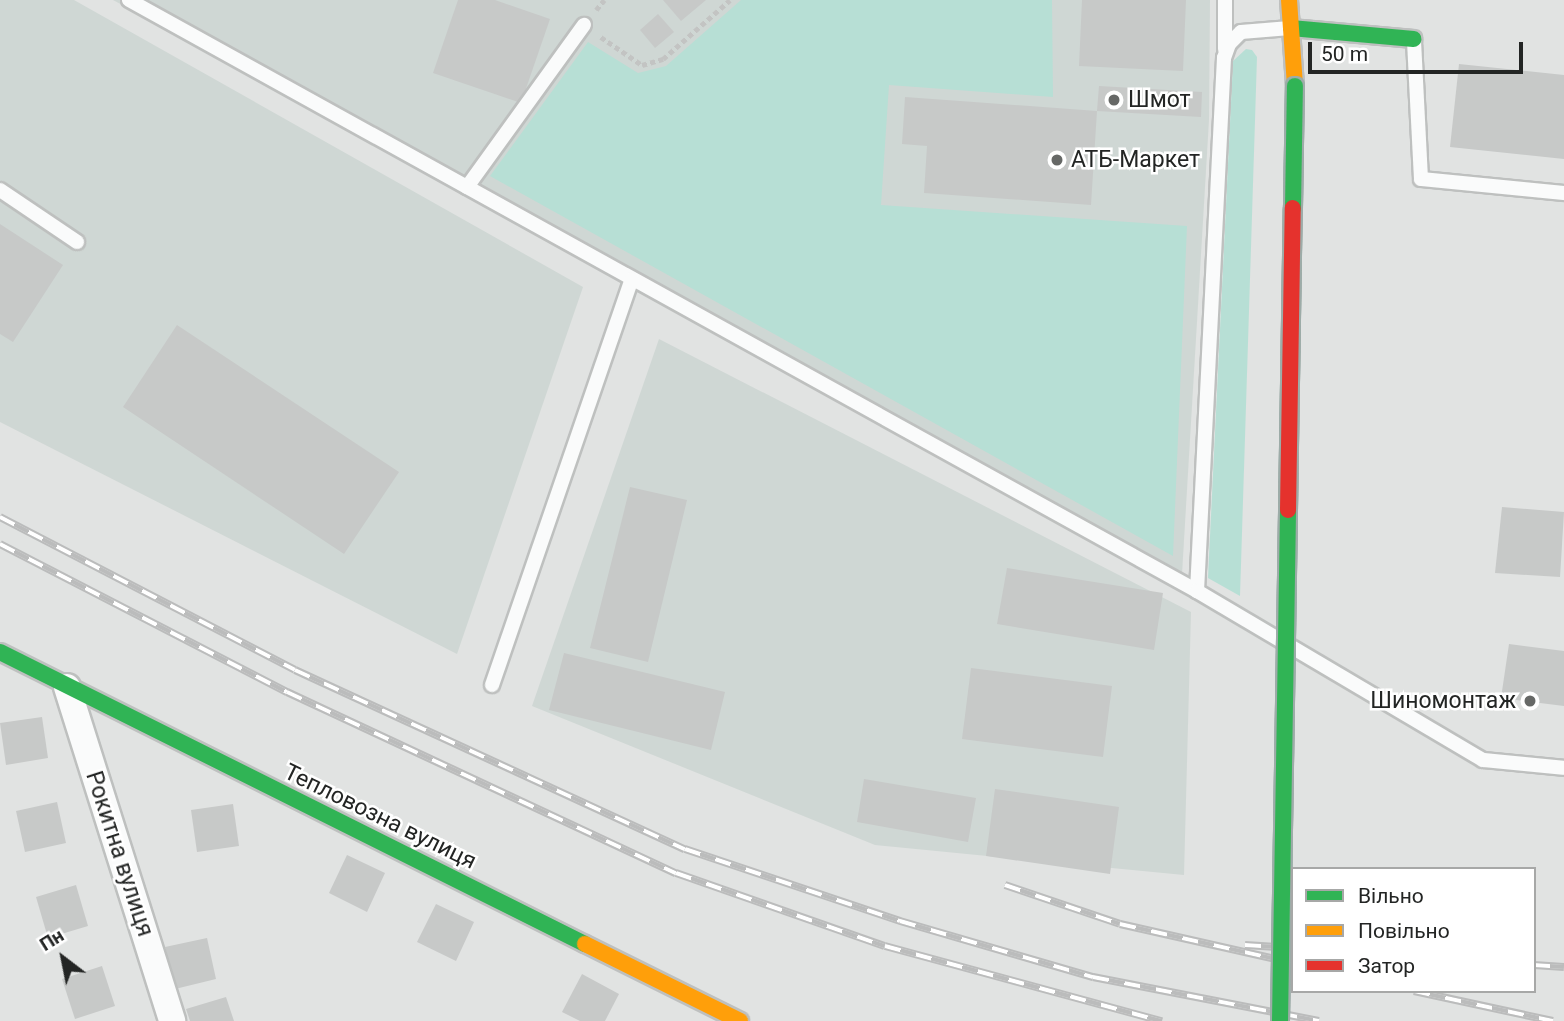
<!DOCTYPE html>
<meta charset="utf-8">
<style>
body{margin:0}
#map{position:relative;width:1564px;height:1021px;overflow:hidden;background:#e1e3e2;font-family:Roboto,sans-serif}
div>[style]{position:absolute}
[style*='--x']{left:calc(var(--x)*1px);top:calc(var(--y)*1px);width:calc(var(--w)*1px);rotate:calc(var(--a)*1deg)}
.built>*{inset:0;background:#cfd7d4}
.green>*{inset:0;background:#b7dfd5}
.building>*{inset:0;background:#c7c9c8}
.path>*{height:4.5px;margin-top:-2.25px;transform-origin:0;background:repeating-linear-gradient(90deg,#c3c4c3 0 5px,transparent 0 8.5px)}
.roads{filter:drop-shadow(2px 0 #bec0bf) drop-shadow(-2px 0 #bec0bf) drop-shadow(0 2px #bec0bf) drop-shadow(0 -2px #bec0bf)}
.lane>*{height:14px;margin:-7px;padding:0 7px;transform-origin:7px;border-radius:7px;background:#fafbfb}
.street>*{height:26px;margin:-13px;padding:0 13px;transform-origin:13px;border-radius:13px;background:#fafbfb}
.fast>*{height:16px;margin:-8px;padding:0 8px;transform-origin:8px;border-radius:8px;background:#30b455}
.slow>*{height:16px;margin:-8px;padding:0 8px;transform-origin:8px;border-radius:8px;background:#ff9f0a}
.rail>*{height:8px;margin-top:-4px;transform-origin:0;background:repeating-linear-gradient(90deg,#fff 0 16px,#bbbcbc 0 32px);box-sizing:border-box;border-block:2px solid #bbbcbc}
.bridges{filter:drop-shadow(2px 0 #9daca8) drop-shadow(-2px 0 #9daca8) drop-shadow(0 2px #9daca8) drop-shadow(0 -2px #9daca8)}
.fast-bridge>*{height:16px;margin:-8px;padding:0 8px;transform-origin:8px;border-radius:8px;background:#30b455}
.jam-bridge>*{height:16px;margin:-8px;padding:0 8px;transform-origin:8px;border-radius:8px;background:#e5322d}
.dots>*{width:19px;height:19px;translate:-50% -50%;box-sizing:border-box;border:4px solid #fff;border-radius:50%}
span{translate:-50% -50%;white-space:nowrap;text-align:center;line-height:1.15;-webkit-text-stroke:5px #fff;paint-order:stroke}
.poi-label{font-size:23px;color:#232524}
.left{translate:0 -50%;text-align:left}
.right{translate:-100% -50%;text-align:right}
.street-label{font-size:23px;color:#232524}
.legend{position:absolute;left:1291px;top:867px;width:245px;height:126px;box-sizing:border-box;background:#fff;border:2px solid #a7a8a7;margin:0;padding:9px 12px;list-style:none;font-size:21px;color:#232524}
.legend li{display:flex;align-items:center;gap:14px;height:35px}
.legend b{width:35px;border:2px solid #a7a8a7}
.north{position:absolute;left:28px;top:923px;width:70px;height:70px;-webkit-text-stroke:5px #fff;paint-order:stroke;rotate:328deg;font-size:19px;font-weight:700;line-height:28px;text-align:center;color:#232524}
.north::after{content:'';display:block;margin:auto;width:24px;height:32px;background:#232524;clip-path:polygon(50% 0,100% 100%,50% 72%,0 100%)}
.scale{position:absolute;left:1308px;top:42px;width:215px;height:32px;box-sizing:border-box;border:4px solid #232524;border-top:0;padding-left:9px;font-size:21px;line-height:24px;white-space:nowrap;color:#232524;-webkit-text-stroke:5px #fff;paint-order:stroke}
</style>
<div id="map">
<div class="built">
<div style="clip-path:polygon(0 0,74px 0,583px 287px,457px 654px,0 422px)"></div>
<div style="clip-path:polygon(113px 0,1210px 0,1209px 120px,1182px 574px)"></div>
<div style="clip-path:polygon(659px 339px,1191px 612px,1184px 875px,875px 845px,532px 706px)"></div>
</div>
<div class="green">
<div style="clip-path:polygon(741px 0,1052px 0,1053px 97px,889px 85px,881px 205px,1187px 226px,1173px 556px,490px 176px,588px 42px,638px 73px,666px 66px)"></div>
<div style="clip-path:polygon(1246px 49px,1252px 50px,1257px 57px,1240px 596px,1208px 578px,1233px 61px)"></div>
</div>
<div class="building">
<div style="clip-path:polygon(458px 0,495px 0,550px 19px,521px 103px,433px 73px)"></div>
<div style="clip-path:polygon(663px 0,706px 0,681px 21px)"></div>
<div style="clip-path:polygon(1082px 0,1186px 0,1183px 71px,1079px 66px)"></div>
<div style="clip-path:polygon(658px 14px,674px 32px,655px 48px,640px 30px)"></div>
<div style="clip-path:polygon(1459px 64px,1564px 75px,1564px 159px,1450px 147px)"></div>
<div style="clip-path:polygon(1099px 86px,1202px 92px,1201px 117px,1097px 111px)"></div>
<div style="clip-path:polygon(905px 97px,1097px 111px,1091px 205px,924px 193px,927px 146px,902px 144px)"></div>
<div style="clip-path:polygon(0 224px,63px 265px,13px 342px,0 334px)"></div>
<div style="clip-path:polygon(177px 325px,399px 472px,344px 554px,123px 407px)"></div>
<div style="clip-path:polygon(630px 487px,687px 500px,648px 662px,590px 648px)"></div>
<div style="clip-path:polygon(1502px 507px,1564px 512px,1560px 577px,1495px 573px)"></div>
<div style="clip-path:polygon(1007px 568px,1163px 593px,1154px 650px,997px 624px)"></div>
<div style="clip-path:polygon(1509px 644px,1564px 651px,1564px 706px,1501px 698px)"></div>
<div style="clip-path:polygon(564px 653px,725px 692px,711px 750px,549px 710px)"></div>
<div style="clip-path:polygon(971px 668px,1112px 686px,1103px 757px,962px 739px)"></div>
<div style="clip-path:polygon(42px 717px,48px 758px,6px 765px,0 723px)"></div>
<div style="clip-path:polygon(864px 779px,976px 798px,968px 842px,857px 822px)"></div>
<div style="clip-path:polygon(995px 789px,1119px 807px,1110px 874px,986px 856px)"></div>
<div style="clip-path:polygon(57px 802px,66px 843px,25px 852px,16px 811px)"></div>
<div style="clip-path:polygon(233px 804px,239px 846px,197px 852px,191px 810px)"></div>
<div style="clip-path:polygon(347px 855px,385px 873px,367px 912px,329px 893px)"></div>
<div style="clip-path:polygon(76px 885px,88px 926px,48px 938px,36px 897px)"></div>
<div style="clip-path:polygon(436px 904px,474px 922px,456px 961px,417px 942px)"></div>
<div style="clip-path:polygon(207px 938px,216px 979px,175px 989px,165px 947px)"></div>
<div style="clip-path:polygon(102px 966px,115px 1006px,75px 1019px,62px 979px)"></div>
<div style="clip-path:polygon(582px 974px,619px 994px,605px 1021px,580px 1021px,562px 1012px)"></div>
<div style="clip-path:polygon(226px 997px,234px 1021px,190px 1021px,186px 1009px)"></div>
</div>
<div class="path">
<div style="--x:596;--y:10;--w:13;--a:-51"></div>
<div style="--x:601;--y:37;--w:50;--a:34.3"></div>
<div style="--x:642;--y:65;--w:22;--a:-16"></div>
<div style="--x:663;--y:59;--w:89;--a:-41.4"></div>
</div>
<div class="roads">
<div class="lane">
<div style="--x:129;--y:0;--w:1221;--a:28.96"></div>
<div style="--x:1197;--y:591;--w:534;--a:-87.1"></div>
<div style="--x:1224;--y:58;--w:15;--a:-70"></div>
<div style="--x:1229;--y:44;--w:17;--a:-45"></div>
<div style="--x:1241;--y:32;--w:49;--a:-4.7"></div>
<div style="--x:1414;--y:41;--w:138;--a:87.1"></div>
<div style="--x:1421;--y:179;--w:144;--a:5.6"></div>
<div style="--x:1225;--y:49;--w:49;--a:-90"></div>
<div style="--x:467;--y:187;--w:200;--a:-54.2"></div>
<div style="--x:0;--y:190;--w:93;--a:34"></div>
<div style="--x:1197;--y:591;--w:332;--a:30.6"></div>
<div style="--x:1483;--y:760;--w:81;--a:5.6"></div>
<div style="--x:492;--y:685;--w:429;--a:-71"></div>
</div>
<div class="street">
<div style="--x:67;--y:687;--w:350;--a:72.5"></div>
</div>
<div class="fast">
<div style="--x:1291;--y:28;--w:123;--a:5.1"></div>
<div style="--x:0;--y:652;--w:654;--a:26.53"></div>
</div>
<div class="slow">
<div style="--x:1289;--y:0;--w:86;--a:86"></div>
<div style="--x:585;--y:944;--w:173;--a:26.4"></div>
</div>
</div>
<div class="rail">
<div style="--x:0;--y:517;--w:332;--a:27.4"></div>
<div style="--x:295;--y:670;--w:429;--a:24.7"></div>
<div style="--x:685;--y:849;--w:227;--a:18.5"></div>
<div style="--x:900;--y:921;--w:201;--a:16.2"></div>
<div style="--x:1093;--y:977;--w:230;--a:11"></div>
<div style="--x:0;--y:544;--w:323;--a:27.3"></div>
<div style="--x:287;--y:692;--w:429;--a:25"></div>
<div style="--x:676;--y:873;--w:221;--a:19.3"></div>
<div style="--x:885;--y:946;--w:287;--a:15.2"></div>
<div style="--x:1005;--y:885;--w:121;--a:18.7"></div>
<div style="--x:1120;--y:924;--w:177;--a:12.7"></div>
<div style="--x:1245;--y:945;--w:48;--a:3.6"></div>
<div style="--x:1534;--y:965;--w:30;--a:4"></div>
<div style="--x:1414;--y:991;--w:142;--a:12.2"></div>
</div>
<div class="bridges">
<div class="fast-bridge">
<div style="--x:1293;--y:208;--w:122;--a:-89.1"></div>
<div style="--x:1280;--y:1021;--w:511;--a:-89.1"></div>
</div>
<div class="jam-bridge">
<div style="--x:1288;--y:510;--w:302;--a:-89.1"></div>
</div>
</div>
<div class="dots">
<div style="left:1114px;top:100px;background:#666866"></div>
<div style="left:1057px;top:160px;background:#666866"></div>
<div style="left:1530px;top:701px;background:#666866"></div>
</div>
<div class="poi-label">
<span class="left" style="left:1128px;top:100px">Шмот</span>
<span class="left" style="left:1071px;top:160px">АТБ-Маркет</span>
<span class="right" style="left:1516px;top:701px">Шиномонтаж</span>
</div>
<div class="street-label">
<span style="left:380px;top:817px;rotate:26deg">Тепловозна вулиця</span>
<span style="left:119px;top:854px;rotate:72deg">Рокитна вулиця</span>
</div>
<ul class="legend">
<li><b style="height:9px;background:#30b455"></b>Вільно</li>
<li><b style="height:9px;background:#ff9f0a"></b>Повільно</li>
<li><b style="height:9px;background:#e5322d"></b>Затор</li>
</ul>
<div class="north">Пн</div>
<div class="scale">50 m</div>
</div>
